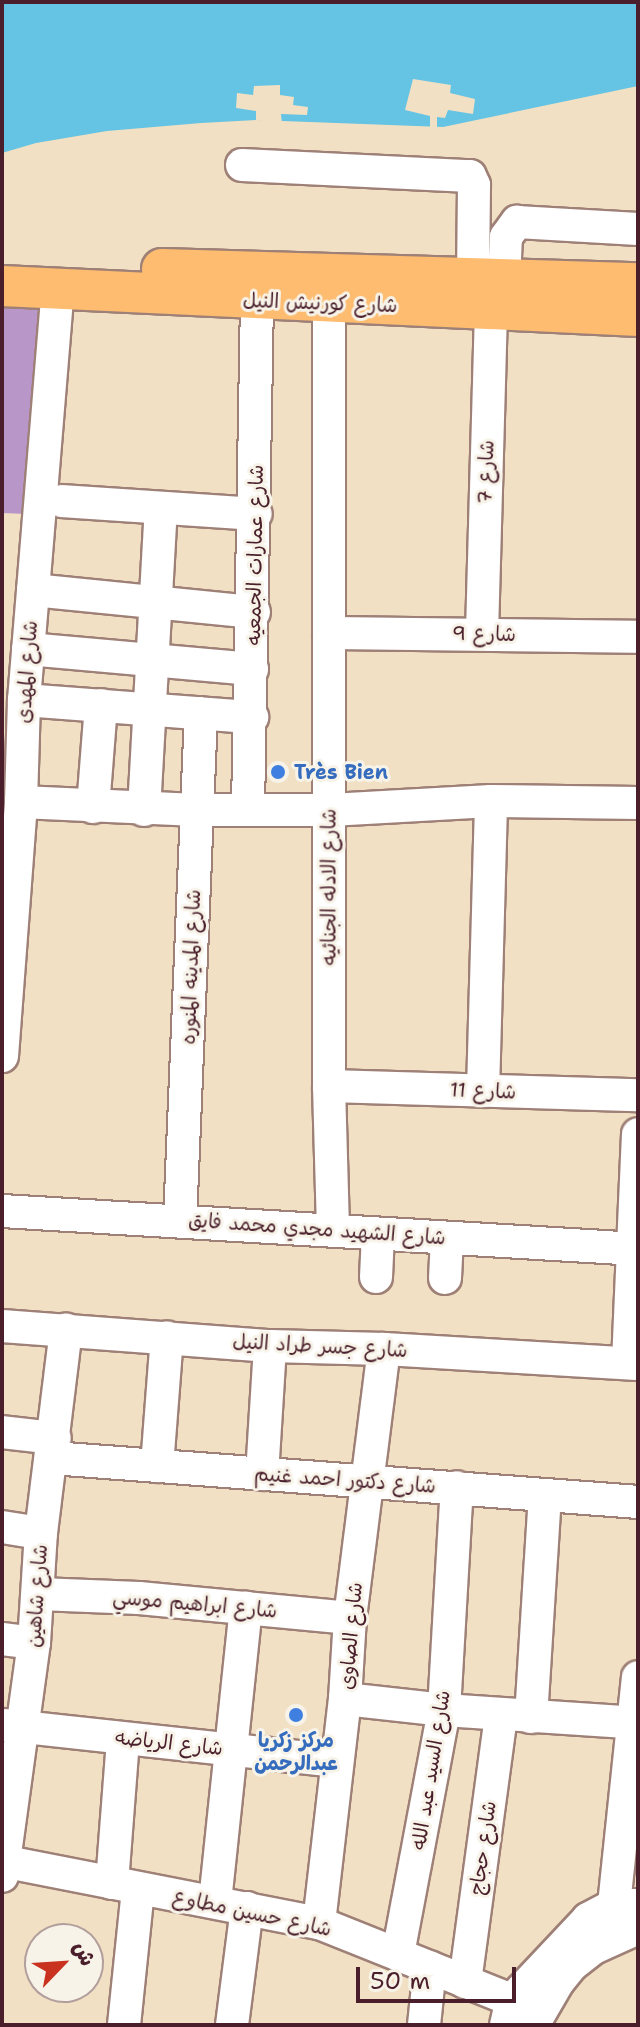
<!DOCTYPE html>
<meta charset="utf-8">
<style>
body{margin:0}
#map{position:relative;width:640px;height:2027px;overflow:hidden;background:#f1e0c3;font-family:"Shantell Sans","Playpen Sans Arabic",sans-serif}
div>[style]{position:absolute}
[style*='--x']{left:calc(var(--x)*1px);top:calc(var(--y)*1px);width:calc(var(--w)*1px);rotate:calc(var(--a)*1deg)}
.water>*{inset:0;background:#65c3e3}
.pier>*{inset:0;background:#f1e0c3}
.building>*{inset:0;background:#b996c8}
.roads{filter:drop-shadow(2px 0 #9e8077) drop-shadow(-2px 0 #9e8077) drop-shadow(0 2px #9e8077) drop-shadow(0 -2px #9e8077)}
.minor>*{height:32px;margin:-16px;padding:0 16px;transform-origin:16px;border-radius:16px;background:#fff}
.major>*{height:40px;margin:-20px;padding:0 20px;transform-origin:20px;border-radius:20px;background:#fdbc70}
.dots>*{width:22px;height:22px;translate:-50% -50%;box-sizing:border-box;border:4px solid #f7f3e8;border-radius:50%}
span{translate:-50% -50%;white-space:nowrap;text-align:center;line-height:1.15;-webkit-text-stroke:6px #f7f3e8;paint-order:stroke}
.street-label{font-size:20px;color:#4a1f2b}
.shop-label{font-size:20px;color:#366cbe;font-weight:700}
.left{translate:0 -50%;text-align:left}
.frame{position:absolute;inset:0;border:4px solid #4a1f2b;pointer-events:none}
.north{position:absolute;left:24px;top:1923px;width:80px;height:80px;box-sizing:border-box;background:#f7f3e8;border:2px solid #b29e9c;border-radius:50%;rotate:65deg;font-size:22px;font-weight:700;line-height:32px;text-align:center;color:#4a1f2b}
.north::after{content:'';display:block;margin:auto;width:28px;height:36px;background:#c8321e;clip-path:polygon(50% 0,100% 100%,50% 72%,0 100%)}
.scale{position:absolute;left:356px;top:1967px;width:160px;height:36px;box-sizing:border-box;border:4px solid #4a1f2b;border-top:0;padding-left:10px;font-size:24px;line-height:28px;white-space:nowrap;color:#4a1f2b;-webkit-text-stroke:6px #f7f3e8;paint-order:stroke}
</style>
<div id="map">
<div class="water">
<div style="clip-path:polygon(2px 2px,638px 2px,638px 86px,443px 127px,256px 120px,201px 123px,107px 131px,36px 143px,2px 153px)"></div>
</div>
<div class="pier">
<div style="clip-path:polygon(413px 79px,451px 85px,450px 93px,475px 99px,473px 114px,448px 110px,445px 118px,437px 117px,437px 127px,430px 127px,430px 116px,405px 110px)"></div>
<div style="clip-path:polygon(280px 85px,280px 95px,294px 97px,293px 105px,308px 107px,307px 115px,281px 114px,282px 124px,256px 120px,256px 111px,236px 108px,237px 93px,253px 95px,254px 86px)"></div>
</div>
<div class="building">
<div style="clip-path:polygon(2px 297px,41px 297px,26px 514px,2px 513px)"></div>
</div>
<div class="roads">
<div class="minor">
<div style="--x:242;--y:165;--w:228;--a:2.8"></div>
<div style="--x:470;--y:176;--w:10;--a:66"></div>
<div style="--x:474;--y:185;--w:93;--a:90.6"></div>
<div style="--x:504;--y:279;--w:42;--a:-87.3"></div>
<div style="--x:506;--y:237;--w:19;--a:-54"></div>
<div style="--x:517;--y:222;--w:121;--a:3.3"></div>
<div style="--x:329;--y:304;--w:782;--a:90"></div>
<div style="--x:329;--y:1086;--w:145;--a:88.4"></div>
<div style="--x:62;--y:501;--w:194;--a:3.8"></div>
<div style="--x:33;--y:590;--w:222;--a:5.7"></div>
<div style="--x:329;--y:633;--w:309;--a:0.7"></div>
<div style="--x:482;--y:633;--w:323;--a:-88.4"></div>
<div style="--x:28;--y:649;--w:225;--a:5.1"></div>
<div style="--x:24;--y:700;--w:229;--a:4.3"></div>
<div style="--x:21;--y:802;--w:176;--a:2.6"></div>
<div style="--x:197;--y:810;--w:133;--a:0"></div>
<div style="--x:330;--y:810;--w:161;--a:-3.2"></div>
<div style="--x:491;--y:801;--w:147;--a:0.8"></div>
<div style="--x:93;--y:807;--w:102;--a:-85.5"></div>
<div style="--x:144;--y:810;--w:302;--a:-86.8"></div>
<div style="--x:248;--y:810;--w:509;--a:-88.99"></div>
<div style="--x:2;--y:1056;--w:255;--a:-85.7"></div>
<div style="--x:21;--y:802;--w:102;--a:-88.3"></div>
<div style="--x:24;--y:700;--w:412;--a:-85.3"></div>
<div style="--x:329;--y:1086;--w:309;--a:1.7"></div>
<div style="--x:483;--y:1091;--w:290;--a:-88.4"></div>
<div style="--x:2;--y:1211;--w:637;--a:3.42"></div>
<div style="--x:180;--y:1221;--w:508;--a:-87.63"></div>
<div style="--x:376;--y:1277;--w:43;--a:-87.3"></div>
<div style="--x:445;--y:1278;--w:40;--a:-87.1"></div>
<div style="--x:2;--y:1326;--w:269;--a:4.3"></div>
<div style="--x:270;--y:1346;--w:114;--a:1.5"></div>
<div style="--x:384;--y:1349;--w:254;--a:3.4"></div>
<div style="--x:628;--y:1363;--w:229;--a:-87.5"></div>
<div style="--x:2;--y:1432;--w:53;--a:6.5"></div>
<div style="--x:52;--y:1458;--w:588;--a:4.29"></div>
<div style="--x:157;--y:1466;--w:129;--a:-85.6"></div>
<div style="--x:262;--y:1474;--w:128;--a:-86.4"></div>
<div style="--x:2;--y:1527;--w:39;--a:9"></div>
<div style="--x:39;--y:1594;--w:100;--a:2.3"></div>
<div style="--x:139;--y:1598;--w:212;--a:5.4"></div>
<div style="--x:2;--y:1639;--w:32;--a:7"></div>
<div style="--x:345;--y:1699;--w:100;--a:6.3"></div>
<div style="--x:444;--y:1710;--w:194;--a:3.8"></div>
<div style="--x:531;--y:1717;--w:222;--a:-86.4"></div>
<div style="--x:5;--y:1725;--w:334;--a:6.2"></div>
<div style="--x:2;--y:1861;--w:323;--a:11.1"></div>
<div style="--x:319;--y:1923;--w:208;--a:21.8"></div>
<div style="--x:512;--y:2000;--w:28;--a:32"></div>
<div style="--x:2;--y:1876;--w:235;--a:-82.2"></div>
<div style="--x:34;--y:1643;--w:110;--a:-86.4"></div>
<div style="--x:41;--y:1533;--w:205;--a:-83"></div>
<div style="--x:112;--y:1883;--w:144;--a:-85.6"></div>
<div style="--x:215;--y:1902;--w:296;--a:-84"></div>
<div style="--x:614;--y:1905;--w:229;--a:-84"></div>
<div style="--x:319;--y:1923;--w:226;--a:-83.4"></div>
<div style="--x:345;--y:1699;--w:81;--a:-86.5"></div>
<div style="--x:350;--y:1618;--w:271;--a:-82.8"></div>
<div style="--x:398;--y:1954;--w:248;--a:-79.3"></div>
<div style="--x:444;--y:1710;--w:223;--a:-86.7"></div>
<div style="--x:465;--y:1982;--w:270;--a:-82.3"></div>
<div style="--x:124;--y:2025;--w:136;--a:-84.1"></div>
<div style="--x:232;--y:2025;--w:118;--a:-82.7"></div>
<div style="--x:424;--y:2025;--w:58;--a:-84.1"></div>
<div style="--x:506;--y:2025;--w:26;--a:-77"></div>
<div style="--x:512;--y:2000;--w:111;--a:-46.8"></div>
<div style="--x:588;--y:1919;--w:30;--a:-28"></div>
<div style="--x:614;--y:1905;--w:24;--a:0"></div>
<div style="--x:533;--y:2025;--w:50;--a:-59.8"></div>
<div style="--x:558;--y:1982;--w:22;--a:-51"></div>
<div style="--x:572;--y:1965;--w:28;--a:-38"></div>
<div style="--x:594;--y:1948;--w:48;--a:-24.4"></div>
</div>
<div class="major">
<div style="--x:162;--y:269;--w:476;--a:1.7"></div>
<div style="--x:2;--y:286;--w:637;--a:2.7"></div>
</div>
</div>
<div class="dots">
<div style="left:278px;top:772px;background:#3f7fe0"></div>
<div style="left:296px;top:1715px;background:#3f7fe0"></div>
</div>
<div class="street-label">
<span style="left:320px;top:303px;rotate:2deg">شارع كورنيش النيل</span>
<span style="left:486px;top:472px;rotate:-88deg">شارع 7</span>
<span style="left:255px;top:555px;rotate:-89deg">شارع عمارات الجمعيه</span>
<span style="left:484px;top:634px;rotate:1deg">شارع 9</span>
<span style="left:27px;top:672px;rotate:-86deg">شارع المهدى</span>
<span style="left:329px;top:887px;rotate:-90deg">شارع الادله الجنائيه</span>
<span style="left:191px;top:967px;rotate:-88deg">شارع المدينه المنوره</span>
<span style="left:483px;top:1091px;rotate:2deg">شارع 11</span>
<span style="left:317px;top:1229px;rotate:4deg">شارع الشهيد مجدي محمد فايق</span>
<span style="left:320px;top:1346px;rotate:3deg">شارع جسر طراد النيل</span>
<span style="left:345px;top:1480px;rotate:4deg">شارع دكتور احمد غنيم</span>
<span style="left:37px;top:1596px;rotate:-86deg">شارع شاهين</span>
<span style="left:195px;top:1604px;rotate:5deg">شارع ابراهيم موسي</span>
<span style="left:351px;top:1636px;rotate:-85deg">شارع الصاوى</span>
<span style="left:169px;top:1743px;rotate:6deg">شارع الرياضه</span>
<span style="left:431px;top:1770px;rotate:-81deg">شارع السيد عبد الله</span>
<span style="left:483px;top:1848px;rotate:-82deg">شارع حجاج</span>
<span style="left:252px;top:1913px;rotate:12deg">شارع حسين مطاوع</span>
</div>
<div class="shop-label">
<span class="left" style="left:294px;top:772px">Très Bien</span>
<span style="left:296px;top:1752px">مركز زكريا<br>عبدالرحمن</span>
</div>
<div class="frame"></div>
<div class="north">ش</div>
<div class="scale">50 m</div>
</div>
